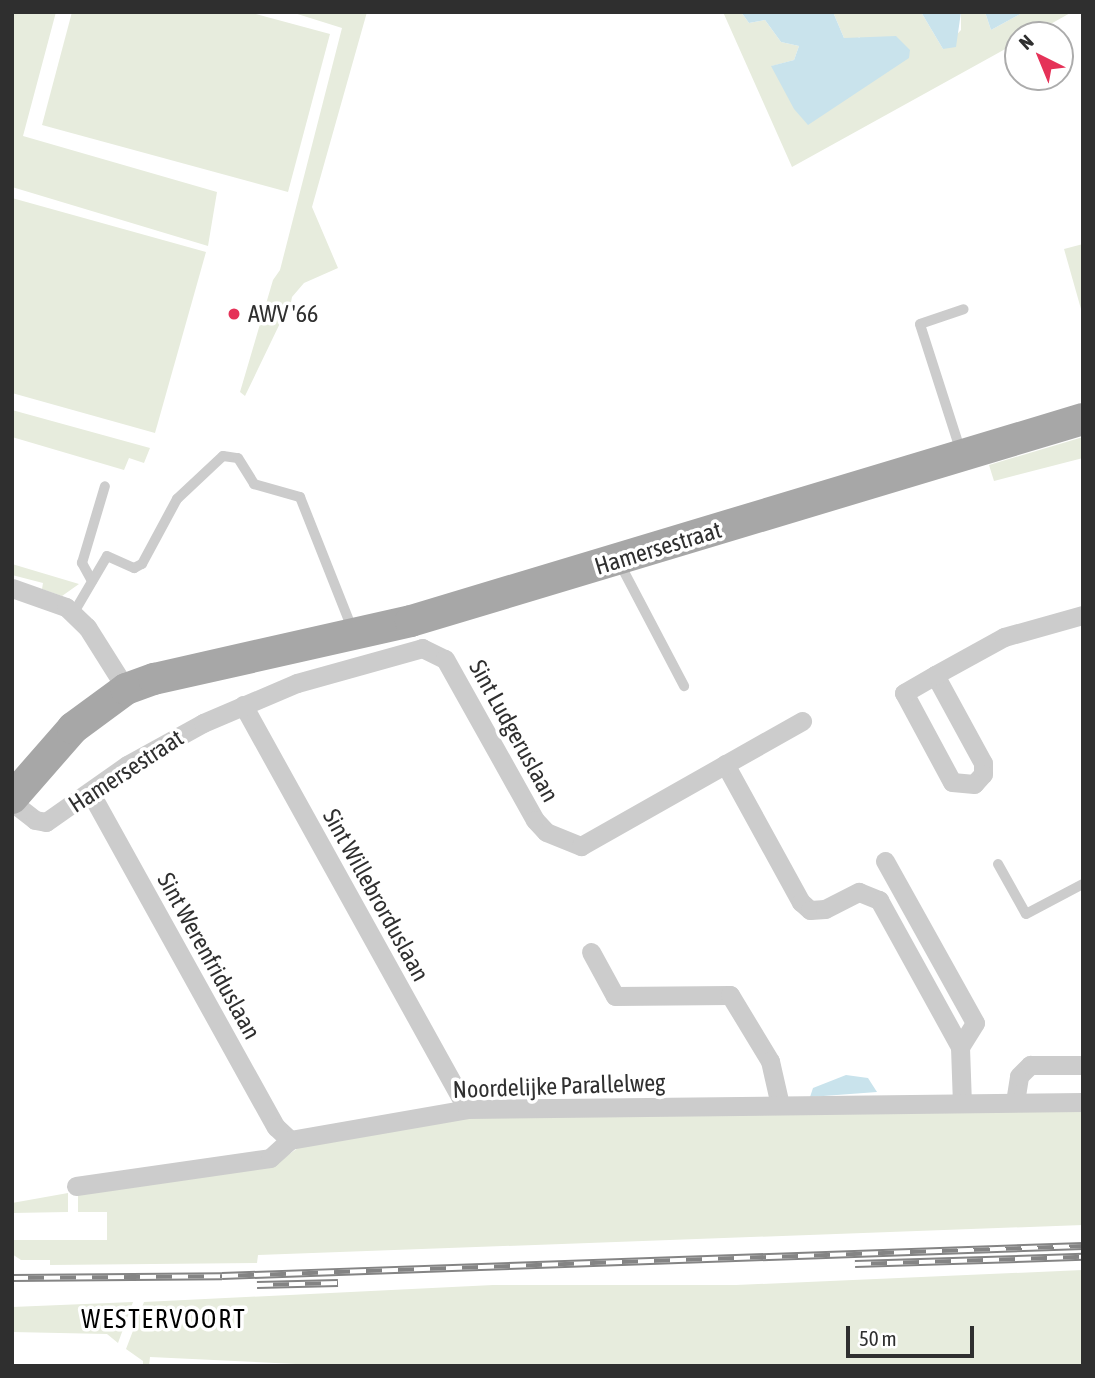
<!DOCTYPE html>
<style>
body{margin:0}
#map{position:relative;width:1095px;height:1378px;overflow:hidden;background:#fff;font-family:"Asap Condensed",sans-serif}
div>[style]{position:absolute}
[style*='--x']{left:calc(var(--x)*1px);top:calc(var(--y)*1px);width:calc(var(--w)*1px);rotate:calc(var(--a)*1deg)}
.green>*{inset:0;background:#e7ecdd}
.water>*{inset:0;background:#c9e3ec}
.lane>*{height:10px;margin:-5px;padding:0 5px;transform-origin:5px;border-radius:5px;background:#ccc}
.street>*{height:19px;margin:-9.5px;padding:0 9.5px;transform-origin:9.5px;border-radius:9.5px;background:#ccc}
.primary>*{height:32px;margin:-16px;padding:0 16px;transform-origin:16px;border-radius:16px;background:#a7a7a7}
.rail>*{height:8px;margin-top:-4px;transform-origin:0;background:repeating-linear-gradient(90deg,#fff 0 16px,#848484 0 32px);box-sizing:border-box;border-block:2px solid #848484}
.dots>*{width:19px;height:19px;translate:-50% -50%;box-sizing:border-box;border:4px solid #fff;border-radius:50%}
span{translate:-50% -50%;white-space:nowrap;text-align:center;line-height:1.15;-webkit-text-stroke:7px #fff;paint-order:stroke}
.poi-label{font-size:24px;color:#2f2f2f}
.left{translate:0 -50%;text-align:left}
.street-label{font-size:24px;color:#2f2f2f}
.neighbourhood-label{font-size:26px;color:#000;letter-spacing:2px}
.frame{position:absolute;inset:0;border:14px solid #2f2f2f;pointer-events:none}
.north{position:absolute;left:1004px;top:21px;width:70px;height:70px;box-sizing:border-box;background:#fff;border:2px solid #acacac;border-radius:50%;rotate:317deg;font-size:19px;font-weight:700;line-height:28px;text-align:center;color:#2f2f2f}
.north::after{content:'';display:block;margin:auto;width:24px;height:32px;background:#e53258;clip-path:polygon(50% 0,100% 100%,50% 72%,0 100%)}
.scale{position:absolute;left:846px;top:1326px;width:128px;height:32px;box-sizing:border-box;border:4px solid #2f2f2f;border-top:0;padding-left:9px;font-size:21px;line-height:24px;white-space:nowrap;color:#2f2f2f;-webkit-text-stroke:5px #fff;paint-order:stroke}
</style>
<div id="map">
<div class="green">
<div style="clip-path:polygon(12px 12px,56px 12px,23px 136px,217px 192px,208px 246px,12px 187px)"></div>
<div style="clip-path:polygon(72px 12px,248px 12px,330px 34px,288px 192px,42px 125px)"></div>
<div style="clip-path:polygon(291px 12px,367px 12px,312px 207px,338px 268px,304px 283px,292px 297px,288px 318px,283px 317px,245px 396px,240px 392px,273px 280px,280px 270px,342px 28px)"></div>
<div style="clip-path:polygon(723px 12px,741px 12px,749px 23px,765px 20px,781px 42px,799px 46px,794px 60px,772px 66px,814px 118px,824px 113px,860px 37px,850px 41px,844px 38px,833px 12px,921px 12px,943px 49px,961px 30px,961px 12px,985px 12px,991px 30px,1024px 12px,1072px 12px,1031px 35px,1018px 35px,1018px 42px,792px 167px)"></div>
<div style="clip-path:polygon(12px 198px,206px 252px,155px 433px,12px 393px)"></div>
<div style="clip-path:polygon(1083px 244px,1083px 316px,1064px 249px)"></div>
<div style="clip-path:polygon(12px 410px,150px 448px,144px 463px,129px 458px,124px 470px,12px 437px)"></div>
<div style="clip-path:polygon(1083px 437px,1083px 458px,994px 481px,989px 465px)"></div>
<div style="clip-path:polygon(12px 564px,79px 584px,62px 596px,42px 589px,43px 583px,12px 575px)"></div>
<div style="clip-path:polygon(1083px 1110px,1083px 1225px,258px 1255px,257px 1263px,50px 1265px,50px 1260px,21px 1260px,12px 1254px,12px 1240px,107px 1240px,107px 1212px,78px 1212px,78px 1191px,278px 1162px,298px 1148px,461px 1118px)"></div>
<div style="clip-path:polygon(68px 1193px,68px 1212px,12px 1213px,12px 1203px)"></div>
<div style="clip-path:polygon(1083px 1270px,1083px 1366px,338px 1366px,150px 1357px,149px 1366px,143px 1366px,143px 1361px,126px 1349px,144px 1302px,493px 1285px,736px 1285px)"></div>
<div style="clip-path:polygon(133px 1302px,118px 1343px,107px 1334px,12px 1332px,12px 1307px)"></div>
</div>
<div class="water">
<div style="clip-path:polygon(741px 12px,833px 12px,844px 38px,896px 36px,910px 50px,909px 58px,808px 125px,794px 109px,771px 66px,794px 60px,799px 46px,781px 42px,765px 20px,749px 23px)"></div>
<div style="clip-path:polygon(921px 12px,961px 12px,956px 47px,943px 49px)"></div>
<div style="clip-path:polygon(985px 12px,1024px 12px,991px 30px)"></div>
<div style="clip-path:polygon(846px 1075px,868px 1078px,877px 1092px,810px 1097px,813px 1088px)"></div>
</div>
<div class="lane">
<div style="--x:961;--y:452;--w:134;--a:-107.8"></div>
<div style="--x:920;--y:324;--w:46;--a:-18.8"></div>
<div style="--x:620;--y:564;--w:138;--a:62.3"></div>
<div style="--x:92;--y:581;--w:21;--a:-119"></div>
<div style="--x:82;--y:563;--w:80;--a:-73.4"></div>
<div style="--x:73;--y:614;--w:67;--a:-59.6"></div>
<div style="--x:107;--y:556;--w:30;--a:24"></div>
<div style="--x:134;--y:568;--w:9;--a:-27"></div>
<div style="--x:142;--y:564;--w:74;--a:-61.7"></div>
<div style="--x:177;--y:499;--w:63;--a:-43.1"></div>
<div style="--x:223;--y:456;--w:15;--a:8"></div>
<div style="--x:238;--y:458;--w:31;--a:58"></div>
<div style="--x:254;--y:484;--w:48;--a:15.8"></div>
<div style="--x:300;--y:497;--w:144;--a:68.4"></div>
<div style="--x:998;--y:864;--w:57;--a:60.8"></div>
<div style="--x:1026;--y:914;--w:64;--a:-27.8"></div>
</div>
<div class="street">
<div style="--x:12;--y:588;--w:57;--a:19.4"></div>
<div style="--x:66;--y:607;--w:29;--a:44"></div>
<div style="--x:87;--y:627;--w:73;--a:57.8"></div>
<div style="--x:935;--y:675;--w:100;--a:61.4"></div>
<div style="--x:983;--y:763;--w:11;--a:90"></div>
<div style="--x:983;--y:774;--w:13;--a:132"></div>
<div style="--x:974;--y:784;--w:22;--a:-175"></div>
<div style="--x:952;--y:782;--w:101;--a:-118.3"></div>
<div style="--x:904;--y:693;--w:36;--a:-30"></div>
<div style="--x:935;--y:675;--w:79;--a:-28.8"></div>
<div style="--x:1004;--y:637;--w:82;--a:-15.6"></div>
<div style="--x:243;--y:705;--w:462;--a:61"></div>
<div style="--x:725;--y:764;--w:158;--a:61.2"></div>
<div style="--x:801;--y:902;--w:12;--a:42"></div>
<div style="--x:810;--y:910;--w:15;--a:-4"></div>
<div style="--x:825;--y:909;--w:38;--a:-27"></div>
<div style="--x:859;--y:892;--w:22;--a:22"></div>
<div style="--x:879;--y:900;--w:168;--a:61.1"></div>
<div style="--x:960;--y:1047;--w:56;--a:88"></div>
<div style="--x:90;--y:792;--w:383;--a:61"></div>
<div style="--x:276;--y:1127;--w:19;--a:43"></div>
<div style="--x:12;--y:802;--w:29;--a:38"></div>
<div style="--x:35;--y:820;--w:11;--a:10"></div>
<div style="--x:46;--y:822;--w:99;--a:-35.1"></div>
<div style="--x:127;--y:765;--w:87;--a:-28.9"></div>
<div style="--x:203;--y:723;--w:102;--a:-23.1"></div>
<div style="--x:297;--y:683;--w:130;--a:-15.6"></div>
<div style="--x:422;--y:648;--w:25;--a:26"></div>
<div style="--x:445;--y:659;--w:184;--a:60.8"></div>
<div style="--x:535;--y:820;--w:16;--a:47"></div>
<div style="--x:546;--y:832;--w:38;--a:22"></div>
<div style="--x:581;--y:846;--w:254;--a:-29.5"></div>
<div style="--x:885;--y:861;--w:185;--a:60.9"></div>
<div style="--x:975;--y:1023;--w:28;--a:122"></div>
<div style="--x:591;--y:952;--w:50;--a:61.4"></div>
<div style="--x:615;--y:996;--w:115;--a:-0.5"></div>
<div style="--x:730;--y:995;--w:77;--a:58.8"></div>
<div style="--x:770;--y:1061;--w:45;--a:77.2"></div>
<div style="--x:1015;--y:1102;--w:26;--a:-81"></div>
<div style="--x:1019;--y:1076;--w:16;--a:-45"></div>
<div style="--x:1030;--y:1065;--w:53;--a:0"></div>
<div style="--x:290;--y:1140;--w:180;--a:-9.9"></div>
<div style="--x:467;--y:1109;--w:616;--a:-0.65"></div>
<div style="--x:76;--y:1186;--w:196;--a:-8.2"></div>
<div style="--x:270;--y:1158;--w:27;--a:-42"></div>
</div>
<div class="primary">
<div style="--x:12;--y:798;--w:93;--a:-48.9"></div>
<div style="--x:73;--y:728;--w:66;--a:-36.3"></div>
<div style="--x:126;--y:689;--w:30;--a:-20"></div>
<div style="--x:154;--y:679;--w:263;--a:-12.7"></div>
<div style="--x:411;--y:621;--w:702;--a:-16.73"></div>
</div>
<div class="rail">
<div style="--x:855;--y:1264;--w:228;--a:-1.8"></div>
<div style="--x:12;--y:1278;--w:210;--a:-0.5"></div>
<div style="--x:222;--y:1276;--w:862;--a:-2"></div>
<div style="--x:257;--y:1285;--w:81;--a:-1.4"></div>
</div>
<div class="dots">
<div style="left:234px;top:314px;background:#e53258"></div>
</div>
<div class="poi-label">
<span class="left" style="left:248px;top:314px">AWV '66</span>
</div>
<div class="street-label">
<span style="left:658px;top:548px;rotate:-17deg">Hamersestraat</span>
<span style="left:514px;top:731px;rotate:61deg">Sint Ludgeruslaan</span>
<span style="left:126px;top:771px;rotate:-33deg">Hamersestraat</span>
<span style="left:376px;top:895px;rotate:61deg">Sint Willebrorduslaan</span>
<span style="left:209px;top:956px;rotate:61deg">Sint Werenfriduslaan</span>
<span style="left:559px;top:1086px;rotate:-2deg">Noordelijke Parallelweg</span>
</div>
<div class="neighbourhood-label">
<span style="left:164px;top:1320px">WESTERVOORT</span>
</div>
<div class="frame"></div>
<div class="north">N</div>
<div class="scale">50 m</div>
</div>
